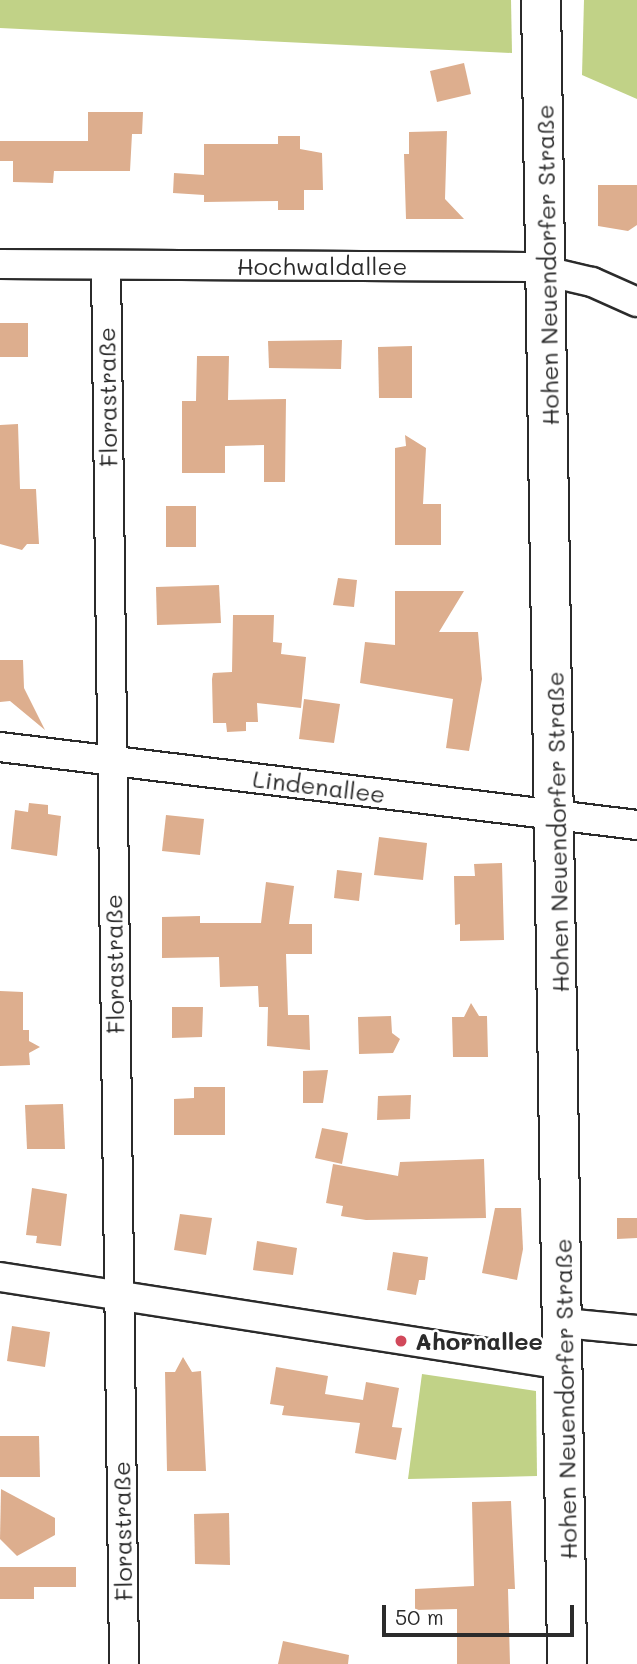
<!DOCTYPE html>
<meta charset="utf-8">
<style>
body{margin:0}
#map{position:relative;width:637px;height:1664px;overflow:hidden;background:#fff;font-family:Mali,sans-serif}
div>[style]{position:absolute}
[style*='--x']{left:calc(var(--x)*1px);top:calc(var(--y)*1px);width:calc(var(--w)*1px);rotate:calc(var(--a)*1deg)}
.green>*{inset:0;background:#c1d287}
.building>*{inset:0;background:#ddae8e}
.roads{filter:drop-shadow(2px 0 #2b2b2b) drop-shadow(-2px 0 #2b2b2b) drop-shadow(0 2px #2b2b2b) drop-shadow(0 -2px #2b2b2b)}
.street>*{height:28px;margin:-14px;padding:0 14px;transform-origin:14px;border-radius:14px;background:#fff}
.secondary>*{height:38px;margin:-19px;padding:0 19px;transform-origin:19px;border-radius:19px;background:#fff}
.dots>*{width:19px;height:19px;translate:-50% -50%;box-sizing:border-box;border:4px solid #fff;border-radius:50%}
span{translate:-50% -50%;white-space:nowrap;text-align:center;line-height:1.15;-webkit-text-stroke:5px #fff;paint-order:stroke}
.street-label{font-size:24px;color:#2b2b2b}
.poi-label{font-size:24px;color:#2b2b2b;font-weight:700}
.left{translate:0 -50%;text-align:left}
.scale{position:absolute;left:382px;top:1605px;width:192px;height:32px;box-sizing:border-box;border:4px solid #2b2b2b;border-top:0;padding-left:9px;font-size:21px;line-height:24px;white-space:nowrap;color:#2b2b2b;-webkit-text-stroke:5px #fff;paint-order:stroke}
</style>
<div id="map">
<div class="green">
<div style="clip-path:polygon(0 0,511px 0,512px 53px,0 28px)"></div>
<div style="clip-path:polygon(584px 0,637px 0,637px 99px,582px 75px)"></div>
<div style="clip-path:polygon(422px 1374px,536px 1391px,537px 1476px,408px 1479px)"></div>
</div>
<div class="building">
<div style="clip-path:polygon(464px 63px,471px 94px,437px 102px,430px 71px)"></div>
<div style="clip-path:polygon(88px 112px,143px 112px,142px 134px,132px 134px,130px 171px,54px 171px,53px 183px,13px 182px,13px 161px,0 161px,0 141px,88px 141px)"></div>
<div style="clip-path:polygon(447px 131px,445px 199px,464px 219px,406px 219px,404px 154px,409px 154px,409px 132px)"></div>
<div style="clip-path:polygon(278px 136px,300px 136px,300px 149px,322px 153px,323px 190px,304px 190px,304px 210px,278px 210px,278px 201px,204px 202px,204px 195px,173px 193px,174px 173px,204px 175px,204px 144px,278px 144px)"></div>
<div style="clip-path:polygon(598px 185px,637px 185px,637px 225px,628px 231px,598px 226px)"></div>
<div style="clip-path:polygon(0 323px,28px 323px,28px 357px,0 357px)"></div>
<div style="clip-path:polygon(342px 340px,341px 369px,269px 368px,268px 341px)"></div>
<div style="clip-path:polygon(412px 346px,412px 398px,379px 398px,378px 347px)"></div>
<div style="clip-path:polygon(197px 356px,229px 356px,228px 400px,286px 399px,285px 482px,264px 482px,264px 445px,225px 446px,225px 473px,182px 473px,182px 401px,196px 401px)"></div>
<div style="clip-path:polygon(18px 424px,20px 489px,36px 489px,38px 527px,39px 544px,27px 544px,22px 550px,0 544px,0 425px)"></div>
<div style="clip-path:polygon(405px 435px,426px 448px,423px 504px,441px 504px,441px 545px,395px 545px,395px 448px,406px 446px)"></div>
<div style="clip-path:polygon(166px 506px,196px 506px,196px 547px,166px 547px)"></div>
<div style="clip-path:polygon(338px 578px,357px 580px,354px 607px,333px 605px)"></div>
<div style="clip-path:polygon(219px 585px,221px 623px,157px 625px,156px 587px)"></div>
<div style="clip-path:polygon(395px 591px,464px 591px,439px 632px,478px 632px,482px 679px,469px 751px,446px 748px,453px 699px,360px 683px,365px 642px,395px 645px)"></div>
<div style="clip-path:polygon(233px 615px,274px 615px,273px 642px,282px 643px,281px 654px,306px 657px,301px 708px,257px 703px,258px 722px,246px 722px,246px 731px,227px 732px,226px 723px,213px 723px,212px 679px,213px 673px,232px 672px)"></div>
<div style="clip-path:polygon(0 660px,23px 660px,24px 688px,45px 730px,10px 701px,0 702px)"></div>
<div style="clip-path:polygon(304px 699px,340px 704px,334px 743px,299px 739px)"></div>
<div style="clip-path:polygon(29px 803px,48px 805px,48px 814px,61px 816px,57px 856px,11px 849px,15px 810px,28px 812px)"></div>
<div style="clip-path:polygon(166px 815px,204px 819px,200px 855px,162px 851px)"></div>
<div style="clip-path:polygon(379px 837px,427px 843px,423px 880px,374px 875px)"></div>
<div style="clip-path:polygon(502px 863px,504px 940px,460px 941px,460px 924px,455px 925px,454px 876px,475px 876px,474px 864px)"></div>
<div style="clip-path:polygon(337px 870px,362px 873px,359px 901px,334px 898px)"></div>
<div style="clip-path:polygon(266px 882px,294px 886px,289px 924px,312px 924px,312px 954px,286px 954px,288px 1015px,309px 1015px,310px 1050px,267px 1046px,268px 1007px,259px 1007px,258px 986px,220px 987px,219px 957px,162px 958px,162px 917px,200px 916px,200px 923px,261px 923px)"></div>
<div style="clip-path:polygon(0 991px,23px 992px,23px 1030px,29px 1030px,29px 1041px,40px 1047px,29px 1053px,30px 1065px,0 1066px)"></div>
<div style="clip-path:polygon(471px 1003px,479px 1016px,487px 1016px,488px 1057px,453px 1057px,452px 1017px,464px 1017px)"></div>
<div style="clip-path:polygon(172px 1007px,203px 1007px,202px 1037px,172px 1038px)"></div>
<div style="clip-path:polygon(391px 1016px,392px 1033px,400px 1039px,393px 1053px,359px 1054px,358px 1017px)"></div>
<div style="clip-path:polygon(328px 1070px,323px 1103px,303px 1103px,303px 1071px)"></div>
<div style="clip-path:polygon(194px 1087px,225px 1087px,225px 1135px,174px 1135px,174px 1099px,194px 1098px)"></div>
<div style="clip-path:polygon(411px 1095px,410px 1119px,377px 1120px,378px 1096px)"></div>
<div style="clip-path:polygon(63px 1104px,65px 1149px,27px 1149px,25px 1105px)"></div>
<div style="clip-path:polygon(322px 1128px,348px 1133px,342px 1164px,315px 1158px)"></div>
<div style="clip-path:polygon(484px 1159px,486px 1218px,366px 1220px,341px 1216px,343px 1206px,326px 1203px,333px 1164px,398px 1176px,400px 1162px)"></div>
<div style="clip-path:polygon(32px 1188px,67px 1194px,61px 1246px,36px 1243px,37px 1236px,26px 1235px)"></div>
<div style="clip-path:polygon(495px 1208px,521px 1208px,523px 1249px,517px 1280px,482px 1273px)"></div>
<div style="clip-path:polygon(180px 1214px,212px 1218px,206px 1255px,174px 1250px)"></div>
<div style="clip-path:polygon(617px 1218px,637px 1218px,637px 1238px,617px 1239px)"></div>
<div style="clip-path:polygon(257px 1241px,297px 1248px,293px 1275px,253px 1270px)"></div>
<div style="clip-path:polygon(393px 1252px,428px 1257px,425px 1280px,419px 1280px,416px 1295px,387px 1290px)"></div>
<div style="clip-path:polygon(12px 1326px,50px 1332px,45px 1367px,7px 1361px)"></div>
<div style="clip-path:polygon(183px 1357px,192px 1372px,201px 1371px,206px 1471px,167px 1471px,165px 1372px,175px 1372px)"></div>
<div style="clip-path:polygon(276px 1367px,328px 1376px,325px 1394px,363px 1400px,366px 1382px,399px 1388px,392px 1427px,402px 1428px,396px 1460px,355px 1453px,360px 1423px,282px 1415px,284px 1406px,270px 1404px)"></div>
<div style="clip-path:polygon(0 1436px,39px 1436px,40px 1477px,0 1477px)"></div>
<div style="clip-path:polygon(1px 1489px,55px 1518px,55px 1535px,17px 1556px,0 1539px)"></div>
<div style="clip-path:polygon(511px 1501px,515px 1589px,508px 1589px,510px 1664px,457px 1664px,457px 1609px,415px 1610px,415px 1589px,474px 1586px,472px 1502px)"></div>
<div style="clip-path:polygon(229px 1513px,230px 1565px,195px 1564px,194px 1514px)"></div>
<div style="clip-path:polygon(0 1567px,76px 1567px,76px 1587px,34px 1587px,34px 1599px,0 1599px)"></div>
<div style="clip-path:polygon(283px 1641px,349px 1655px,348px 1664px,278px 1664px)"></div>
</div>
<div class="roads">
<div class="street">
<div style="--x:0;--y:264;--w:528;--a:0.33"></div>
<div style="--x:528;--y:267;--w:66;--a:13.2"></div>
<div style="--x:592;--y:282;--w:49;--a:24"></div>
<div style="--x:106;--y:265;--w:1399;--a:89.26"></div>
<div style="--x:0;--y:747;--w:642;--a:6.98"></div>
<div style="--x:0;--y:1277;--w:571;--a:8.87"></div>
<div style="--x:564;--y:1323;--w:73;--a:5.5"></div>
</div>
<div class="secondary">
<div style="--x:541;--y:0;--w:1664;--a:89.1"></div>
</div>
</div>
<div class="dots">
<div style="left:401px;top:1341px;background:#d1495b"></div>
</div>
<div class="street-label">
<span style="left:547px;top:265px;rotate:-91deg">Hohen Neuendorfer Straße</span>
<span style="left:322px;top:266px">Hochwaldallee</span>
<span style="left:107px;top:397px;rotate:-91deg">Florastraße</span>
<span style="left:319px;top:786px;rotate:7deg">Lindenallee</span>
<span style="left:557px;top:832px;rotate:-91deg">Hohen Neuendorfer Straße</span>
<span style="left:114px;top:964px;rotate:-91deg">Florastraße</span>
<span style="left:565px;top:1399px;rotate:-91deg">Hohen Neuendorfer Straße</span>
<span style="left:122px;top:1531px;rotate:-91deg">Florastraße</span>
</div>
<div class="poi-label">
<span class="left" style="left:415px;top:1341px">Ahornallee</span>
</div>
<div class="scale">50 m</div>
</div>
